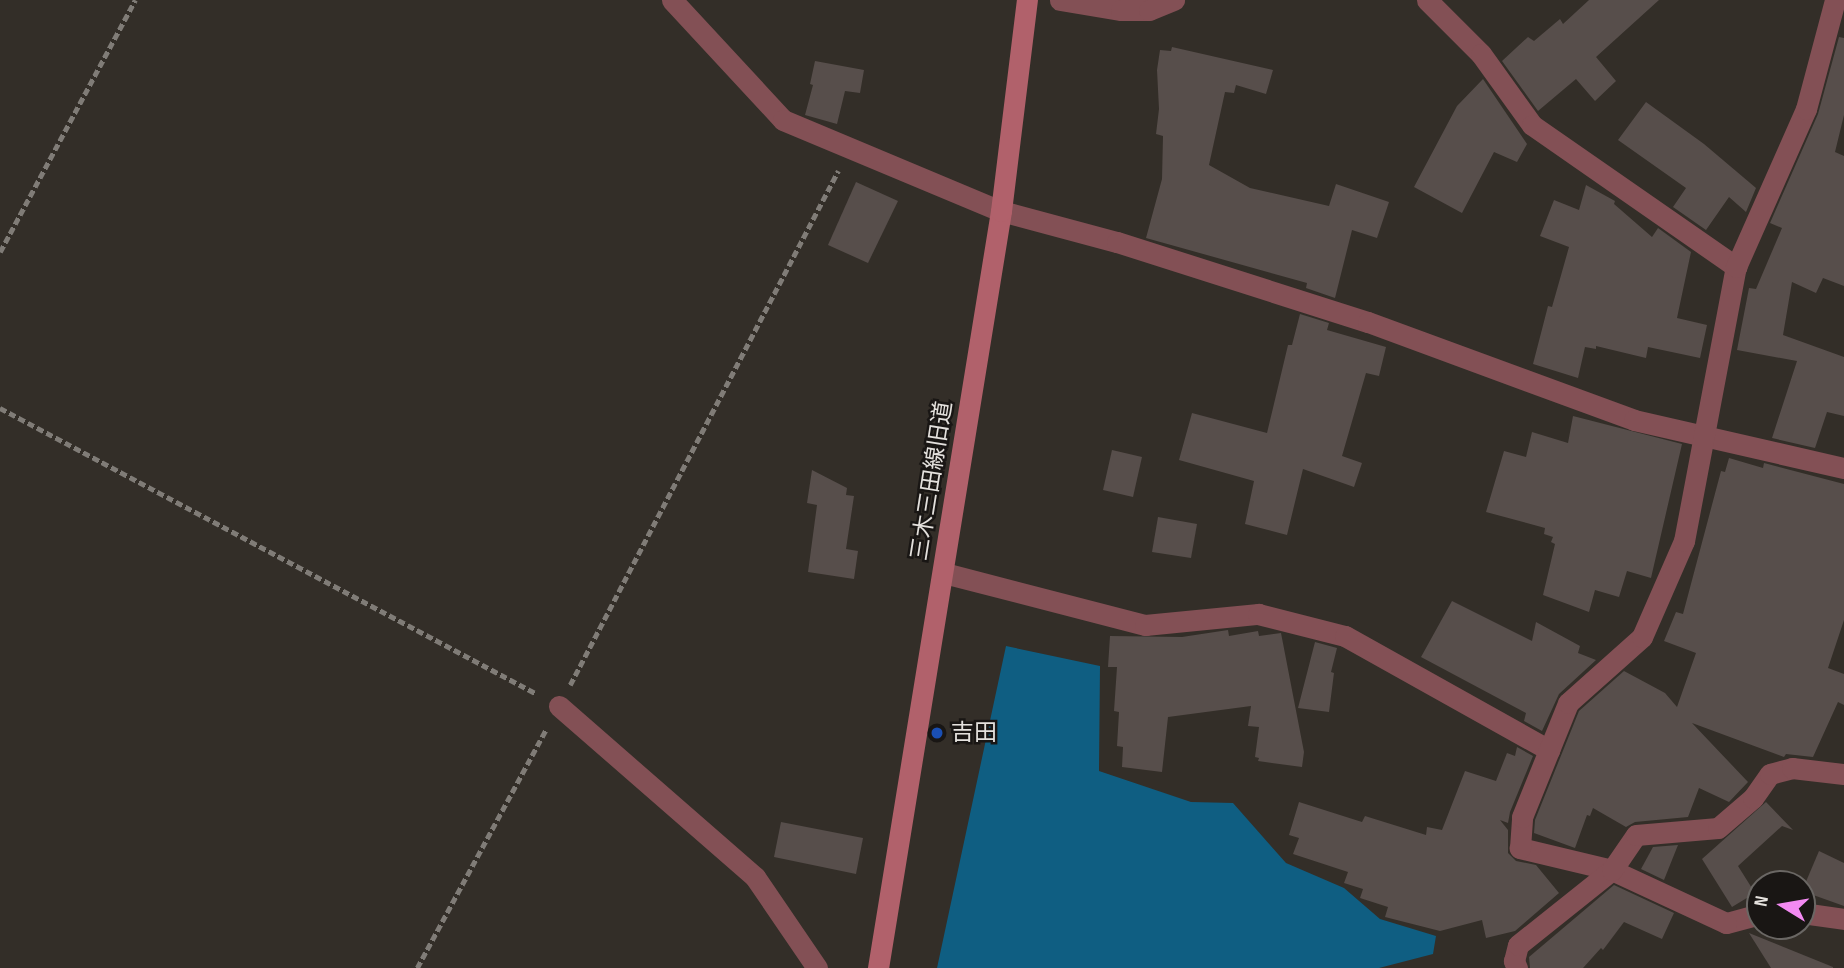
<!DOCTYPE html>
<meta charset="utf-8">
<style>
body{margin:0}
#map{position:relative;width:1844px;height:968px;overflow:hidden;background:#332e28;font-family:"Sofia Sans Condensed","Noto Sans JP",sans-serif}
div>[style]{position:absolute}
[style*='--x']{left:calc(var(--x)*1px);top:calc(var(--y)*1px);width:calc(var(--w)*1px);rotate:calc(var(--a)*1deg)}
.water>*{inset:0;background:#0f5e82}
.building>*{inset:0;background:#574e4b}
.path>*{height:4.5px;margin-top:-2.25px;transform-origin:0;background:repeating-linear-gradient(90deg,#807c77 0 7px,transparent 0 10.5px)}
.street>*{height:21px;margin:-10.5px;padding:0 10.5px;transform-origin:10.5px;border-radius:10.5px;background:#835055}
.secondary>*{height:21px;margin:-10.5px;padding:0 10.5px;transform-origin:10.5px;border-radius:10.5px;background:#b1616b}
.dots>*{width:19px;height:19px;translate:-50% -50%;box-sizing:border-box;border:4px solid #191614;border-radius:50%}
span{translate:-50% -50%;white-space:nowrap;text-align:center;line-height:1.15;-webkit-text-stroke:5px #191614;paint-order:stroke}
.street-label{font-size:23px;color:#e4e1dd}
.poi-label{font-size:23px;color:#e4e1dd}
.left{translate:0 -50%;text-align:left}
.north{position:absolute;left:1746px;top:870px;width:70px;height:70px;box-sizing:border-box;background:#191614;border:2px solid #6a6764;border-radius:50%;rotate:281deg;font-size:19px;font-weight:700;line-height:28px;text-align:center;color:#e4e1dd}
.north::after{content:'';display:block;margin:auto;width:24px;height:32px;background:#f38af2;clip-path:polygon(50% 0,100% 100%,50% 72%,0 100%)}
</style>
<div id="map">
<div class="water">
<div style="clip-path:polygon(1006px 646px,1100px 666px,1099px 771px,1191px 802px,1233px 803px,1286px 863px,1344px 888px,1380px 919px,1436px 936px,1433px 954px,1379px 968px,937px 968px)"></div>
</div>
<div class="building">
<div style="clip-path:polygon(1589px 0,1659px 0,1596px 57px,1616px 81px,1595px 101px,1576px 79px,1538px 111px,1502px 61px,1528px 37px,1534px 41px,1560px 19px,1563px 24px)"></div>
<div style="clip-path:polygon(1839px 37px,1844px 38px,1844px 115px,1835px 152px,1844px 156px,1844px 286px,1823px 278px,1816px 293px,1792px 282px,1783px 335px,1844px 357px,1844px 416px,1827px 412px,1815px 448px,1772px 438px,1797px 361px,1737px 350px,1749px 288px,1756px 289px,1782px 228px,1770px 223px,1818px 114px)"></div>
<div style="clip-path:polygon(1172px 47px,1273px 70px,1266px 94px,1236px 85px,1234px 93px,1225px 92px,1209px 165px,1250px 188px,1329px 206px,1336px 184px,1389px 202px,1377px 238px,1352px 230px,1335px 298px,1306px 288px,1307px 283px,1146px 238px,1162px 179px,1163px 136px,1156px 134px,1159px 109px,1157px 70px,1160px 50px,1171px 51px)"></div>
<div style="clip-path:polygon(815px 61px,864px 70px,860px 93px,845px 91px,837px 124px,805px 115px,813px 85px,810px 84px)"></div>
<div style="clip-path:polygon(1483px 79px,1527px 144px,1517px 162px,1494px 152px,1462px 213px,1414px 187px,1457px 106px)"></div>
<div style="clip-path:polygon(1646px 102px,1704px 144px,1756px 188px,1746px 212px,1729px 197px,1706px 230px,1673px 207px,1686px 188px,1618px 140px)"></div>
<div style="clip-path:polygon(856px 182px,898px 201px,868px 263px,828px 245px)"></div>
<div style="clip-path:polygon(1586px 185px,1615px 201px,1614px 204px,1652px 237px,1658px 228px,1691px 252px,1677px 318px,1707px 325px,1700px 358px,1648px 347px,1646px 358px,1596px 346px,1596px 349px,1585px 347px,1578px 378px,1533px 364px,1548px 306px,1552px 307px,1569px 247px,1540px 236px,1554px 200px,1579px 210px)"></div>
<div style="clip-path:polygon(1300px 314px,1329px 323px,1327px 330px,1386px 347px,1379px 376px,1366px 373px,1342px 456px,1362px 463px,1354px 487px,1303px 469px,1287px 535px,1245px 524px,1254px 481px,1179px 460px,1192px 413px,1267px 433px,1288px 345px,1292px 345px)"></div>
<div style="clip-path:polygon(1573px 416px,1682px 444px,1651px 578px,1627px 571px,1619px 597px,1595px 590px,1589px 612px,1543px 595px,1555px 544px,1551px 542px,1553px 537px,1544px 534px,1545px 528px,1486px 512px,1504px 451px,1526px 457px,1532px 432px,1568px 443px)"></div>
<div style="clip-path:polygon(1112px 450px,1142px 457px,1133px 497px,1103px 490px)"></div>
<div style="clip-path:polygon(1729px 458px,1763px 468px,1764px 463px,1844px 484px,1844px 620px,1828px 668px,1844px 674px,1844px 705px,1838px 702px,1813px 757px,1786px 754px,1784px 757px,1692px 723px,1748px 782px,1729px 802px,1699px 788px,1688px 817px,1635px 822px,1626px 827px,1593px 808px,1590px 816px,1587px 815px,1575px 848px,1534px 833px,1535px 820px,1579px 711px,1624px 671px,1665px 693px,1677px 707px,1696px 653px,1664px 641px,1676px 612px,1683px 614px,1721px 471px,1725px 472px)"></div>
<div style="clip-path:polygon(812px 470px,847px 488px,846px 495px,854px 496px,846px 549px,858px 551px,854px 579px,808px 572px,817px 505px,807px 503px)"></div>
<div style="clip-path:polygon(1158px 517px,1197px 524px,1191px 558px,1152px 552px)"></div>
<div style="clip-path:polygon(1452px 601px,1532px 641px,1536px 622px,1580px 646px,1578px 653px,1596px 660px,1559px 694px,1542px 731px,1524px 721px,1526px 713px,1421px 657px)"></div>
<div style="clip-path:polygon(1228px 630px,1229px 636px,1258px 631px,1259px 636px,1281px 633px,1304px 752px,1302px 767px,1258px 761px,1259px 758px,1255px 757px,1259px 727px,1248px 726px,1251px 706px,1168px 717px,1162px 772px,1122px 767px,1123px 747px,1117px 746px,1119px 712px,1114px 711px,1117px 667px,1108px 667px,1110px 636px,1182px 637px)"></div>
<div style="clip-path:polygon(1315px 642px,1337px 648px,1331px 672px,1334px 673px,1329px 712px,1298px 708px)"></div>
<div style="clip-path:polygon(1517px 747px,1533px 756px,1510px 812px,1508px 823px,1500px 820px,1508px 830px,1508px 853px,1516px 861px,1536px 865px,1559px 893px,1515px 931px,1486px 938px,1482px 920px,1440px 931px,1385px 917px,1388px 907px,1360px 898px,1363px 889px,1344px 883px,1348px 872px,1293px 854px,1299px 838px,1289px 835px,1299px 802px,1362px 822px,1365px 816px,1426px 835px,1427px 827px,1442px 830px,1465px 771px,1496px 781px,1507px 753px,1515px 756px)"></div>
<div style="clip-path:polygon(1766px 802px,1793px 830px,1782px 826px,1738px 866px,1755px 893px,1732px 907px,1702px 859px)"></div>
<div style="clip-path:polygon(781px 822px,863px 838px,856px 874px,774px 857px)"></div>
<div style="clip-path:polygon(1678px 845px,1664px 880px,1641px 869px,1653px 847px)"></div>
<div style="clip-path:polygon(1819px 851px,1844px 863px,1844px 906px,1802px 891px)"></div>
<div style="clip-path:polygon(1614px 885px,1674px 913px,1662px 939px,1624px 922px,1603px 950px,1601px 948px,1583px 968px,1530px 968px,1529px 957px)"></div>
<div style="clip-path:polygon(1749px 933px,1833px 967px,1833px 968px,1771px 968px)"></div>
</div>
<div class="path">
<div style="--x:0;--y:252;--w:286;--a:-61.8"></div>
<div style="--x:0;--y:408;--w:608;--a:28.04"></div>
<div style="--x:570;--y:685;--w:580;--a:-62.46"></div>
<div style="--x:417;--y:968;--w:272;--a:-61.6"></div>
</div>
<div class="street">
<div style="--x:672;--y:0;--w:163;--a:47.2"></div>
<div style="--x:783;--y:120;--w:236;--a:22.7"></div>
<div style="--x:1001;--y:211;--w:120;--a:15"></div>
<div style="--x:1117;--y:242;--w:263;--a:17.7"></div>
<div style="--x:1368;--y:322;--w:283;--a:20.2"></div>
<div style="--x:1634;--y:420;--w:215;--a:12.9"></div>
<div style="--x:1060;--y:0;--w:62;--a:9.3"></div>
<div style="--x:1121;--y:10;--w:28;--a:0"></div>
<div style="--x:1149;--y:10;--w:27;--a:-22"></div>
<div style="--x:1427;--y:0;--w:76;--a:45"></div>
<div style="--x:1481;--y:54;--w:87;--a:54.3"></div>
<div style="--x:1532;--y:125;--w:249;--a:34.8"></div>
<div style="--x:944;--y:573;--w:208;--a:14.5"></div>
<div style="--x:1145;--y:625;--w:114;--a:-5.6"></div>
<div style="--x:1258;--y:614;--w:90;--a:14.2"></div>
<div style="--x:1345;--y:636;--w:234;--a:29.2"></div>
<div style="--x:559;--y:706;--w:260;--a:41.1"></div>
<div style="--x:755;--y:877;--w:110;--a:55.7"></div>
<div style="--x:1802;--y:913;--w:42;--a:8.1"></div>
<div style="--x:1760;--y:914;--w:35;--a:165"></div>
<div style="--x:1726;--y:923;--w:126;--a:-155.1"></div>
<div style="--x:1612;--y:870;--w:95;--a:-166.6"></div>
<div style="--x:1520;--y:848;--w:31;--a:-86"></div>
<div style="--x:1522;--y:817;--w:123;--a:-68"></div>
<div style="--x:1568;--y:703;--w:99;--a:-41.7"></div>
<div style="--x:1642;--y:637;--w:105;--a:-66.4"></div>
<div style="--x:1684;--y:541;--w:279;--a:-79.3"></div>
<div style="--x:1736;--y:267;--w:173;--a:-66.1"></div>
<div style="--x:1806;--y:109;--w:113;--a:-75.1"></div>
<div style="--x:1517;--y:968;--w:8;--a:-113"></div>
<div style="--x:1514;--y:961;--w:16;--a:-76"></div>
<div style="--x:1518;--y:945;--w:120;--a:-38.6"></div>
<div style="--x:1612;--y:870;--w:42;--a:-55.6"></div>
<div style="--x:1636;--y:835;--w:82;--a:-4.9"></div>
<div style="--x:1718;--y:828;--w:46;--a:-40.6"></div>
<div style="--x:1753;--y:798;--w:29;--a:-55"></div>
<div style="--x:1770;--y:774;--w:23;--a:-15"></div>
<div style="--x:1792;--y:768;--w:52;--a:6.6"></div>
</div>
<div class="secondary">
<div style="--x:878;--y:968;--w:767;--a:-80.77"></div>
<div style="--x:1001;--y:211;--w:213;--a:-83"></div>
</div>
<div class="dots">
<div style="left:937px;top:733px;background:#1a4fb4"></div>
</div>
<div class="street-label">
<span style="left:932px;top:481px;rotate:-81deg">三木三田線旧道</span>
</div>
<div class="poi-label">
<span class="left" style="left:951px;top:733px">吉田</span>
</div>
<div class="north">N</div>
</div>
